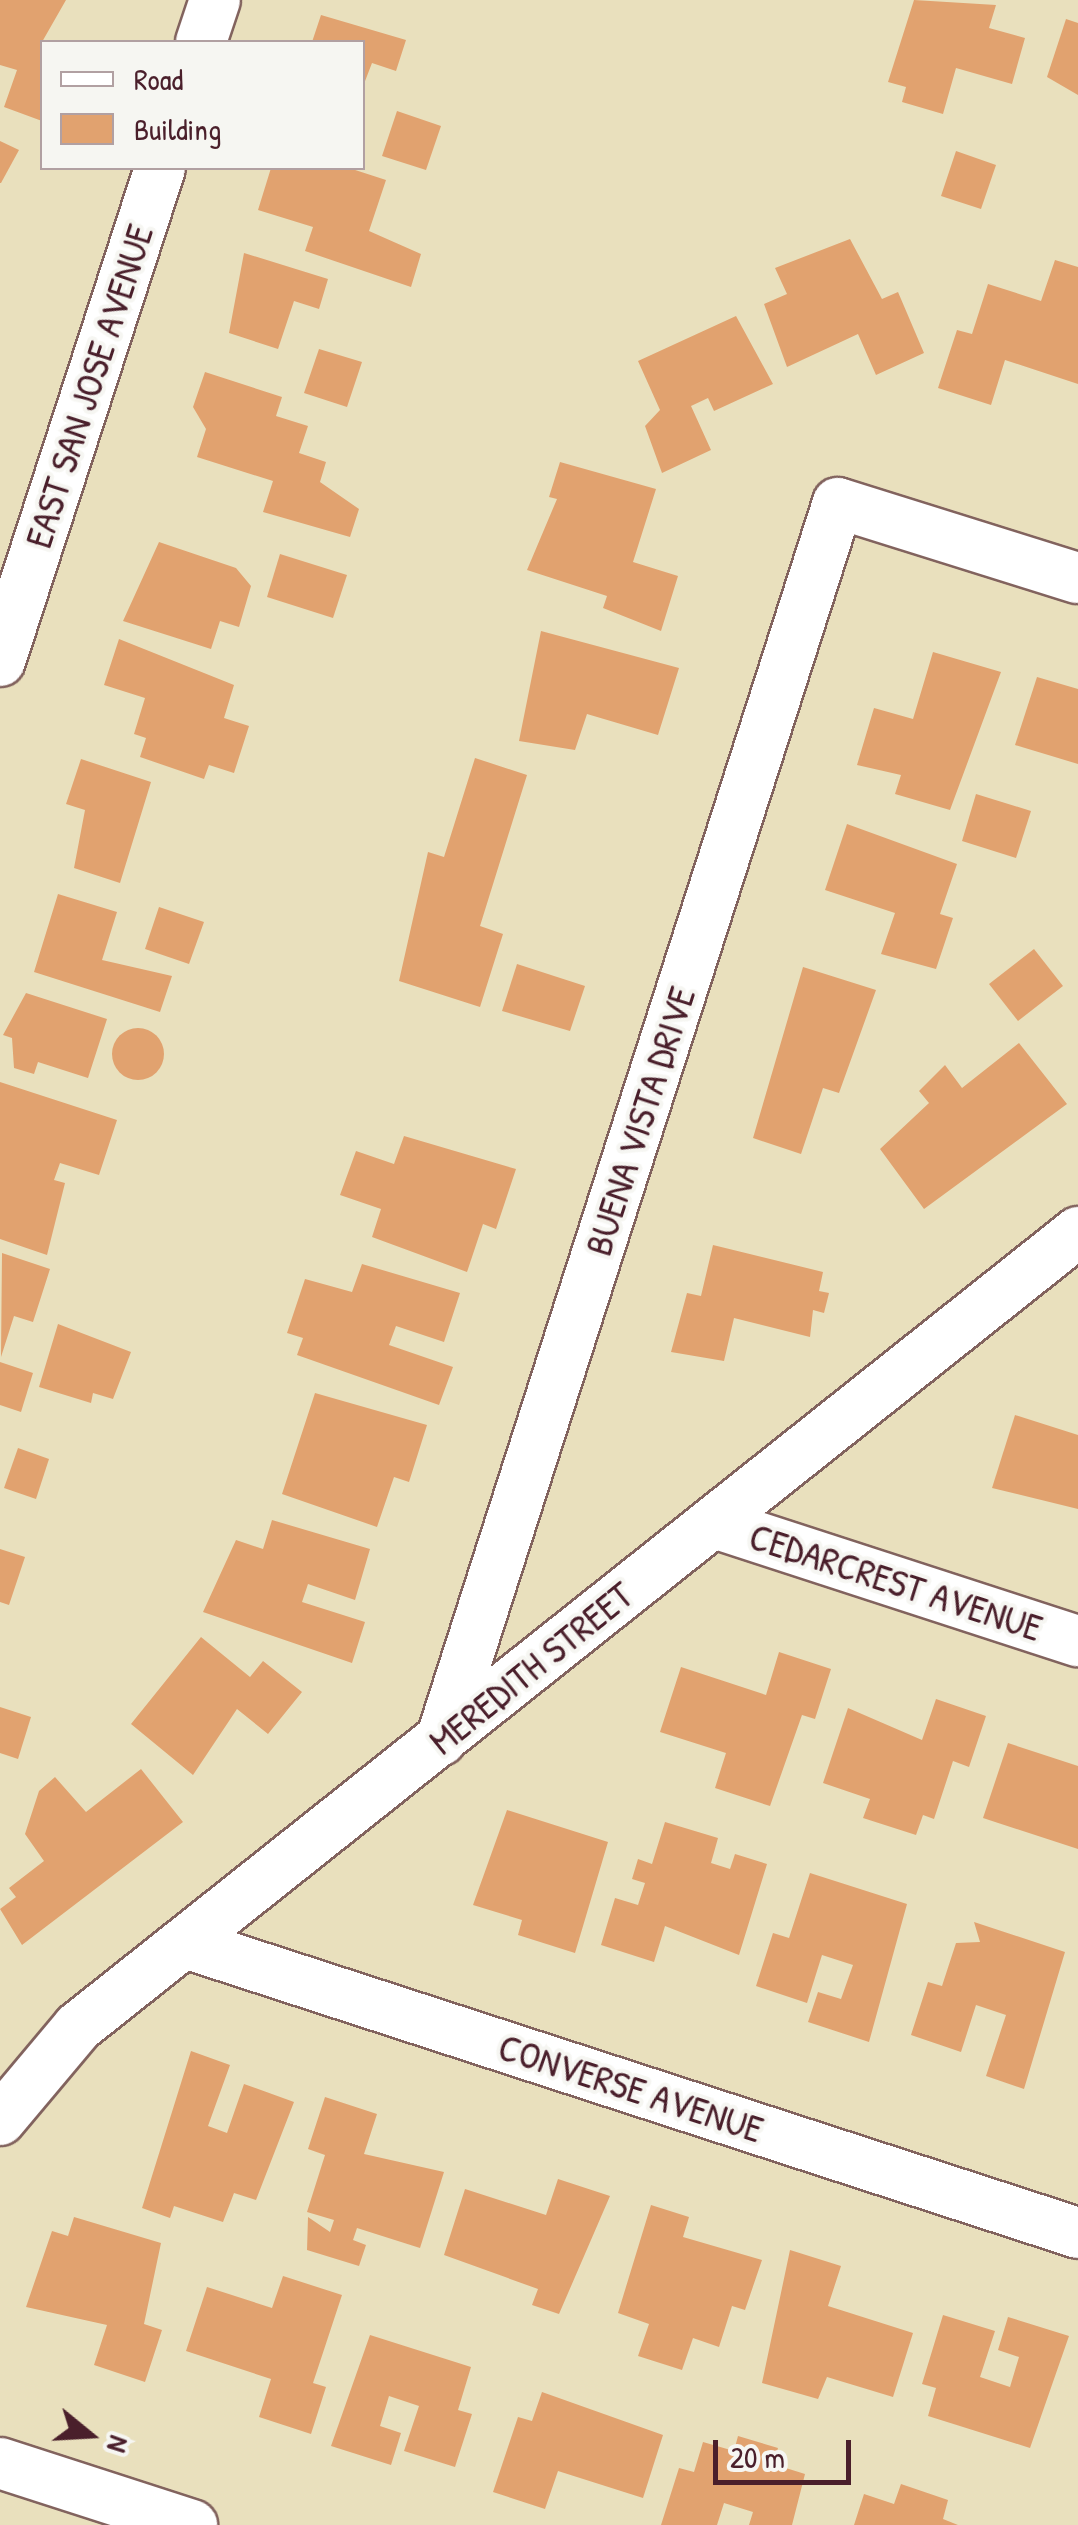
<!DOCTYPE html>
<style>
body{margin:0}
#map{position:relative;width:1078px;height:2525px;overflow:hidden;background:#e9e0bd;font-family:"Patrick Hand",sans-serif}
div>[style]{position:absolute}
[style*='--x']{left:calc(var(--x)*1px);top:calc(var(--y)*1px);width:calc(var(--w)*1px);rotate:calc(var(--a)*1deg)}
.building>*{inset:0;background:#e1a26f}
.round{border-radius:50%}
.roads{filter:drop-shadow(2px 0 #82635e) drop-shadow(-2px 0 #82635e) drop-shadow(0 2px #82635e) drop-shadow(0 -2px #82635e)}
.minor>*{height:50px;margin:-25px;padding:0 25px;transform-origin:25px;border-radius:25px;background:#fff}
span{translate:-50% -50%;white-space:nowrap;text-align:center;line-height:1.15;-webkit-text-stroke:8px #f6f6f2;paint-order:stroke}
.street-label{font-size:38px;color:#4a1f2b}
.legend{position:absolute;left:40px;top:40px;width:325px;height:130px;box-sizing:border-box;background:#f6f6f2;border:2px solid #b1a0a2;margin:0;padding:12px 18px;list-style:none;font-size:30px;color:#4a1f2b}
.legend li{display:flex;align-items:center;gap:20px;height:50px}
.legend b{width:50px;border:2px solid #b1a0a2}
.north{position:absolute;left:40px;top:2385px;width:100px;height:100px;-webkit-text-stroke:8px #f6f6f2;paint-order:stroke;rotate:108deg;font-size:28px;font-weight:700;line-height:40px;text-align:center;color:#4a1f2b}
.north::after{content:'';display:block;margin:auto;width:35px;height:45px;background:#4a1f2b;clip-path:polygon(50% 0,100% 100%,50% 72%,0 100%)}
.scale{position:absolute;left:713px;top:2440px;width:138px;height:45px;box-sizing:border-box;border:5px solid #4a1f2b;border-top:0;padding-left:12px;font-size:30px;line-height:35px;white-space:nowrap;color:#4a1f2b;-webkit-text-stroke:8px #f6f6f2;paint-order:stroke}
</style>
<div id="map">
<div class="building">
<div style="clip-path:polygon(0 0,66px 0,42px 42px,42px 121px,4px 107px,17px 70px,0 65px)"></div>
<div style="clip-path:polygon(914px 0,996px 5px,989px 28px,1025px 38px,1012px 84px,956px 68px,943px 114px,902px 102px,906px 87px,888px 82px)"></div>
<div style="clip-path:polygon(321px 15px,406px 40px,396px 71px,372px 63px,362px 89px,362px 42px,312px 42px)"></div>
<div style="clip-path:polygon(1066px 19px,1078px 23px,1078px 95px,1047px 77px)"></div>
<div style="clip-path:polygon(397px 111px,441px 126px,426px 170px,382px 156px)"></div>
<div style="clip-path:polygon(0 141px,19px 150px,1px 183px,0 183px)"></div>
<div style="clip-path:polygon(956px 151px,996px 165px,981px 209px,941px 196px)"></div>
<div style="clip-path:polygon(271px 168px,349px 168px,386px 180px,369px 231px,421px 254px,411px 287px,305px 251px,313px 227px,258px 210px)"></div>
<div style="clip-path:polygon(850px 239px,882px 299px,898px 292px,924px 353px,876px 375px,858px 334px,787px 367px,764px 304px,787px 294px,775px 268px)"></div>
<div style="clip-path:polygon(244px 253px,328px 279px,319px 309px,294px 301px,278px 349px,229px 333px)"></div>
<div style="clip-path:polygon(1055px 260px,1078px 267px,1078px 384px,1005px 360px,991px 405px,938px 388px,957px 330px,972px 334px,988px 284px,1041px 301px)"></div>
<div style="clip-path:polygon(736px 316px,773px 384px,714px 411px,708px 398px,691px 406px,711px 450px,662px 473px,645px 426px,660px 410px,638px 361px)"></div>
<div style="clip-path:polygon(319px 349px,362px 362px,347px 407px,304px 393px)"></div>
<div style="clip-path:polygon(205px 372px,282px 397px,276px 416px,308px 426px,299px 453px,326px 462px,320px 482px,359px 509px,350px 537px,263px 512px,273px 481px,197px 457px,206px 429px,193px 407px)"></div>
<div style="clip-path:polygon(560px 462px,656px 489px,633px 562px,678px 576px,661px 631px,603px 608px,607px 596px,527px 570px,557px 499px,549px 497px)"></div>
<div style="clip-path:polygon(159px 542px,236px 568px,251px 586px,239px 627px,220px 621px,211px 649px,123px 621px)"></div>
<div style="clip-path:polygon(280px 554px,347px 575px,333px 618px,267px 597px)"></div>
<div style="clip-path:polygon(541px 631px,679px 668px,658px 735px,587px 714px,575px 750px,519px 741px)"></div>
<div style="clip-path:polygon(119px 639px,234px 685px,224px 718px,249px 726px,234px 773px,209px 765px,204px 779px,140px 757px,146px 738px,134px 734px,145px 698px,104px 685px)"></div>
<div style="clip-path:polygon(933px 652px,1001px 672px,950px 810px,895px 794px,901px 775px,857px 765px,874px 708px,913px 719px)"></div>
<div style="clip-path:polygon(1037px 677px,1078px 689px,1078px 764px,1015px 745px)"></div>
<div style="clip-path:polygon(475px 758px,527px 775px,480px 926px,503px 934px,480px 1007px,399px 981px,428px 852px,444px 857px)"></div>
<div style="clip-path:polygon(81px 759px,151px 782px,120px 883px,74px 868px,85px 810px,66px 804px)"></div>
<div style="clip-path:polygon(976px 794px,1031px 811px,1016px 858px,962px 841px)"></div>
<div style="clip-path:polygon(847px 824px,957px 864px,940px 914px,953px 918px,936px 969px,881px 954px,895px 913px,825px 890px)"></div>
<div style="clip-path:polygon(58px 894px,117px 912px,102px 960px,172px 976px,160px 1012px,34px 972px)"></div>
<div style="clip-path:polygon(159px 907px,204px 922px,189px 964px,145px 949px)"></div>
<div style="clip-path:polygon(1034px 949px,1063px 986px,1018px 1021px,989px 984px)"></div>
<div style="clip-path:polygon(517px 964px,585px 986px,570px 1031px,502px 1011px)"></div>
<div style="clip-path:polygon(803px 967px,876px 990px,839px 1093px,823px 1088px,801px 1154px,753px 1138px)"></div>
<div style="clip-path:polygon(26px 993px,107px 1019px,88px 1078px,38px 1062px,34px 1074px,14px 1068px,12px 1038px,3px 1035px)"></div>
<div class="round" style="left:112px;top:1028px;width:52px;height:52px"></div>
<div style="clip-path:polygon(1019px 1043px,1067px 1104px,924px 1209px,880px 1149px,929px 1103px,919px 1091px,945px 1065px,962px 1088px)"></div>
<div style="clip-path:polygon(0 1082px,117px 1120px,99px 1175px,60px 1163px,54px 1180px,65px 1183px,47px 1255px,0 1239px)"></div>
<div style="clip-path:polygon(404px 1136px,516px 1169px,496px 1229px,483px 1224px,467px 1272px,372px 1237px,381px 1209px,340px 1195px,356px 1151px,394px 1164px)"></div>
<div style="clip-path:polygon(713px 1245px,823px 1272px,819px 1291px,829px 1293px,824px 1313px,813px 1310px,810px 1337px,734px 1318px,724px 1361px,671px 1352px,687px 1293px,701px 1296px)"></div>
<div style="clip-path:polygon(2px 1253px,50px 1269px,33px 1322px,14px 1316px,1px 1357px)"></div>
<div style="clip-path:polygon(362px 1264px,460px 1293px,444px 1342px,396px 1326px,389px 1345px,453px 1367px,439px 1405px,297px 1355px,303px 1338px,287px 1333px,305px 1279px,352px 1292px)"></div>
<div style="clip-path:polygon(58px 1324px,131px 1352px,113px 1399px,93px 1393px,91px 1403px,39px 1387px)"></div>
<div style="clip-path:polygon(0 1362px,33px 1373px,21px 1412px,0 1405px)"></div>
<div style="clip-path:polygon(315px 1393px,427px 1425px,409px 1482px,394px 1477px,377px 1527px,282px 1494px)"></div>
<div style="clip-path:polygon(1015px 1415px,1078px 1435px,1078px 1509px,992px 1488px)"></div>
<div style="clip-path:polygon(18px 1448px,49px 1459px,36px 1499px,4px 1488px)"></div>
<div style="clip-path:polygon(272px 1520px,370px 1549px,355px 1600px,308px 1584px,302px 1602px,365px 1622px,352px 1663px,203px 1612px,236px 1540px,263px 1549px)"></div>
<div style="clip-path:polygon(0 1549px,25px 1557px,9px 1605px,0 1602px)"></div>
<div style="clip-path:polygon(201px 1637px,250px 1677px,263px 1661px,302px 1692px,268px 1734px,237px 1709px,193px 1775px,131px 1724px)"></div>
<div style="clip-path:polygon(779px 1652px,831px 1669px,815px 1719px,802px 1715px,770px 1806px,715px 1788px,726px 1753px,660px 1732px,681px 1667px,766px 1695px)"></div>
<div style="clip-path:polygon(936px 1699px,986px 1716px,969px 1767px,953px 1761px,934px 1819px,923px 1815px,916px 1835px,863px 1818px,870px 1799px,823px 1783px,848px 1708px,922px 1740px)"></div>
<div style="clip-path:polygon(0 1707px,31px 1717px,18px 1759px,0 1753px)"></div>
<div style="clip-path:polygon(1008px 1743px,1078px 1766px,1078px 1849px,983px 1818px)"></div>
<div style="clip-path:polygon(141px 1769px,183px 1822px,22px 1945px,0 1909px,16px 1897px,9px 1888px,44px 1861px,25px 1834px,39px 1791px,55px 1777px,86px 1812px)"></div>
<div style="clip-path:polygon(507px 1810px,608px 1842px,575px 1953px,518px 1935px,522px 1920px,473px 1905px)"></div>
<div style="clip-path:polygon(665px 1822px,718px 1838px,711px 1863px,730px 1869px,735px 1854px,767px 1864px,739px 1955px,665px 1926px,654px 1962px,601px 1945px,615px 1898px,638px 1905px,645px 1883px,632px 1879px,638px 1859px,652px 1864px)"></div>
<div style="clip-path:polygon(810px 1873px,907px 1904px,869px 2042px,808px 2022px,818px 1992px,841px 1999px,853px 1965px,822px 1955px,807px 2003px,756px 1986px,773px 1933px,789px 1938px)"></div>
<div style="clip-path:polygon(974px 1922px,1065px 1952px,1024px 2089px,986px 2076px,1006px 2015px,976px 2005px,961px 2052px,911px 2035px,928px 1982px,942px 1986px,956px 1943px,980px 1942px)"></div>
<div style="clip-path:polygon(191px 2051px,230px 2065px,208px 2126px,227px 2133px,244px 2084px,294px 2102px,256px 2200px,234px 2193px,223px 2222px,174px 2206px,170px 2218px,142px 2208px)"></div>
<div style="clip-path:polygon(325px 2097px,377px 2114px,364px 2154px,444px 2172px,420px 2248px,357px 2228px,353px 2240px,366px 2245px,359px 2266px,307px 2250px,308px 2217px,330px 2232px,334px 2220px,307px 2212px,325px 2155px,308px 2149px)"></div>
<div style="clip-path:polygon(558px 2179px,610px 2196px,559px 2314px,532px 2305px,538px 2289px,444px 2255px,465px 2189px,546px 2215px)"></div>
<div style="clip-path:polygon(651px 2205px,689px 2217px,683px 2237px,762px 2260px,745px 2310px,732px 2306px,719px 2347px,693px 2338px,682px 2370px,638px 2356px,649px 2324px,618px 2313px)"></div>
<div style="clip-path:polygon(74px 2217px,161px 2243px,144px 2324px,162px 2330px,145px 2382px,94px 2365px,107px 2325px,26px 2307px,52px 2231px,68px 2236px)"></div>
<div style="clip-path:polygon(790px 2250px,841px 2266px,828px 2306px,913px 2333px,893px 2397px,827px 2377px,818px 2399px,762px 2383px)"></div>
<div style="clip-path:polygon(283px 2276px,342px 2295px,313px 2383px,326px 2387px,311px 2434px,259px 2417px,271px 2379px,186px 2351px,207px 2287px,272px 2308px)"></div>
<div style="clip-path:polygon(943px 2315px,995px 2331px,980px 2377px,1010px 2387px,1019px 2357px,998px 2350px,1008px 2317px,1069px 2336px,1030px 2448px,928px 2416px,936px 2388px,922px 2384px)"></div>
<div style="clip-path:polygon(370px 2335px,471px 2367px,458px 2410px,472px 2414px,455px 2467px,404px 2451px,419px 2406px,389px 2396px,380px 2426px,401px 2433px,391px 2465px,331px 2446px)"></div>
<div style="clip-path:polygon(542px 2392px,663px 2435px,643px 2498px,558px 2471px,545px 2509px,493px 2492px,518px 2417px,532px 2421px)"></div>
<div style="clip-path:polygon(738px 2436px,778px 2448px,773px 2464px,805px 2474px,792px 2525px,749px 2525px,753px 2512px,724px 2503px,717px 2525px,661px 2525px,679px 2468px,694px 2472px,703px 2442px,734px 2451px)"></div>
<div style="clip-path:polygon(901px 2484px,948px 2500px,943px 2519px,958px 2525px,854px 2525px,864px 2494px,894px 2504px)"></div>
</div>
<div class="roads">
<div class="minor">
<div style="--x:201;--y:42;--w:44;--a:-71.6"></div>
<div style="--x:0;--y:661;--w:518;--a:-72.02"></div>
<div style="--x:714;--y:1523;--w:383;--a:18"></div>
<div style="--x:441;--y:1740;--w:1299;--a:-72.21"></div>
<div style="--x:838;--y:503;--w:251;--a:17.4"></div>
<div style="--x:185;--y:1943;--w:939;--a:17.99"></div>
<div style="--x:0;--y:2120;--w:121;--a:-50"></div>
<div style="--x:78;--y:2027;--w:1278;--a:-38.48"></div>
<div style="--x:0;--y:2463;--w:202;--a:17.9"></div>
</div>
</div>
<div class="street-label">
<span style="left:89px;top:386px;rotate:-72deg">EAST SAN JOSE AVENUE</span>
<span style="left:640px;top:1121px;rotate:-72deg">BUENA VISTA DRIVE</span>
<span style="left:896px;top:1582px;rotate:18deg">CEDARCREST AVENUE</span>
<span style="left:531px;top:1668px;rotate:-39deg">MEREDITH STREET</span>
<span style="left:631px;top:2088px;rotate:18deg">CONVERSE AVENUE</span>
</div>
<ul class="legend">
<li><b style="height:12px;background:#fff"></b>Road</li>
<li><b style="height:28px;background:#e1a26f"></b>Building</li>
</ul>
<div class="north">N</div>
<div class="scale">20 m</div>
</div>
